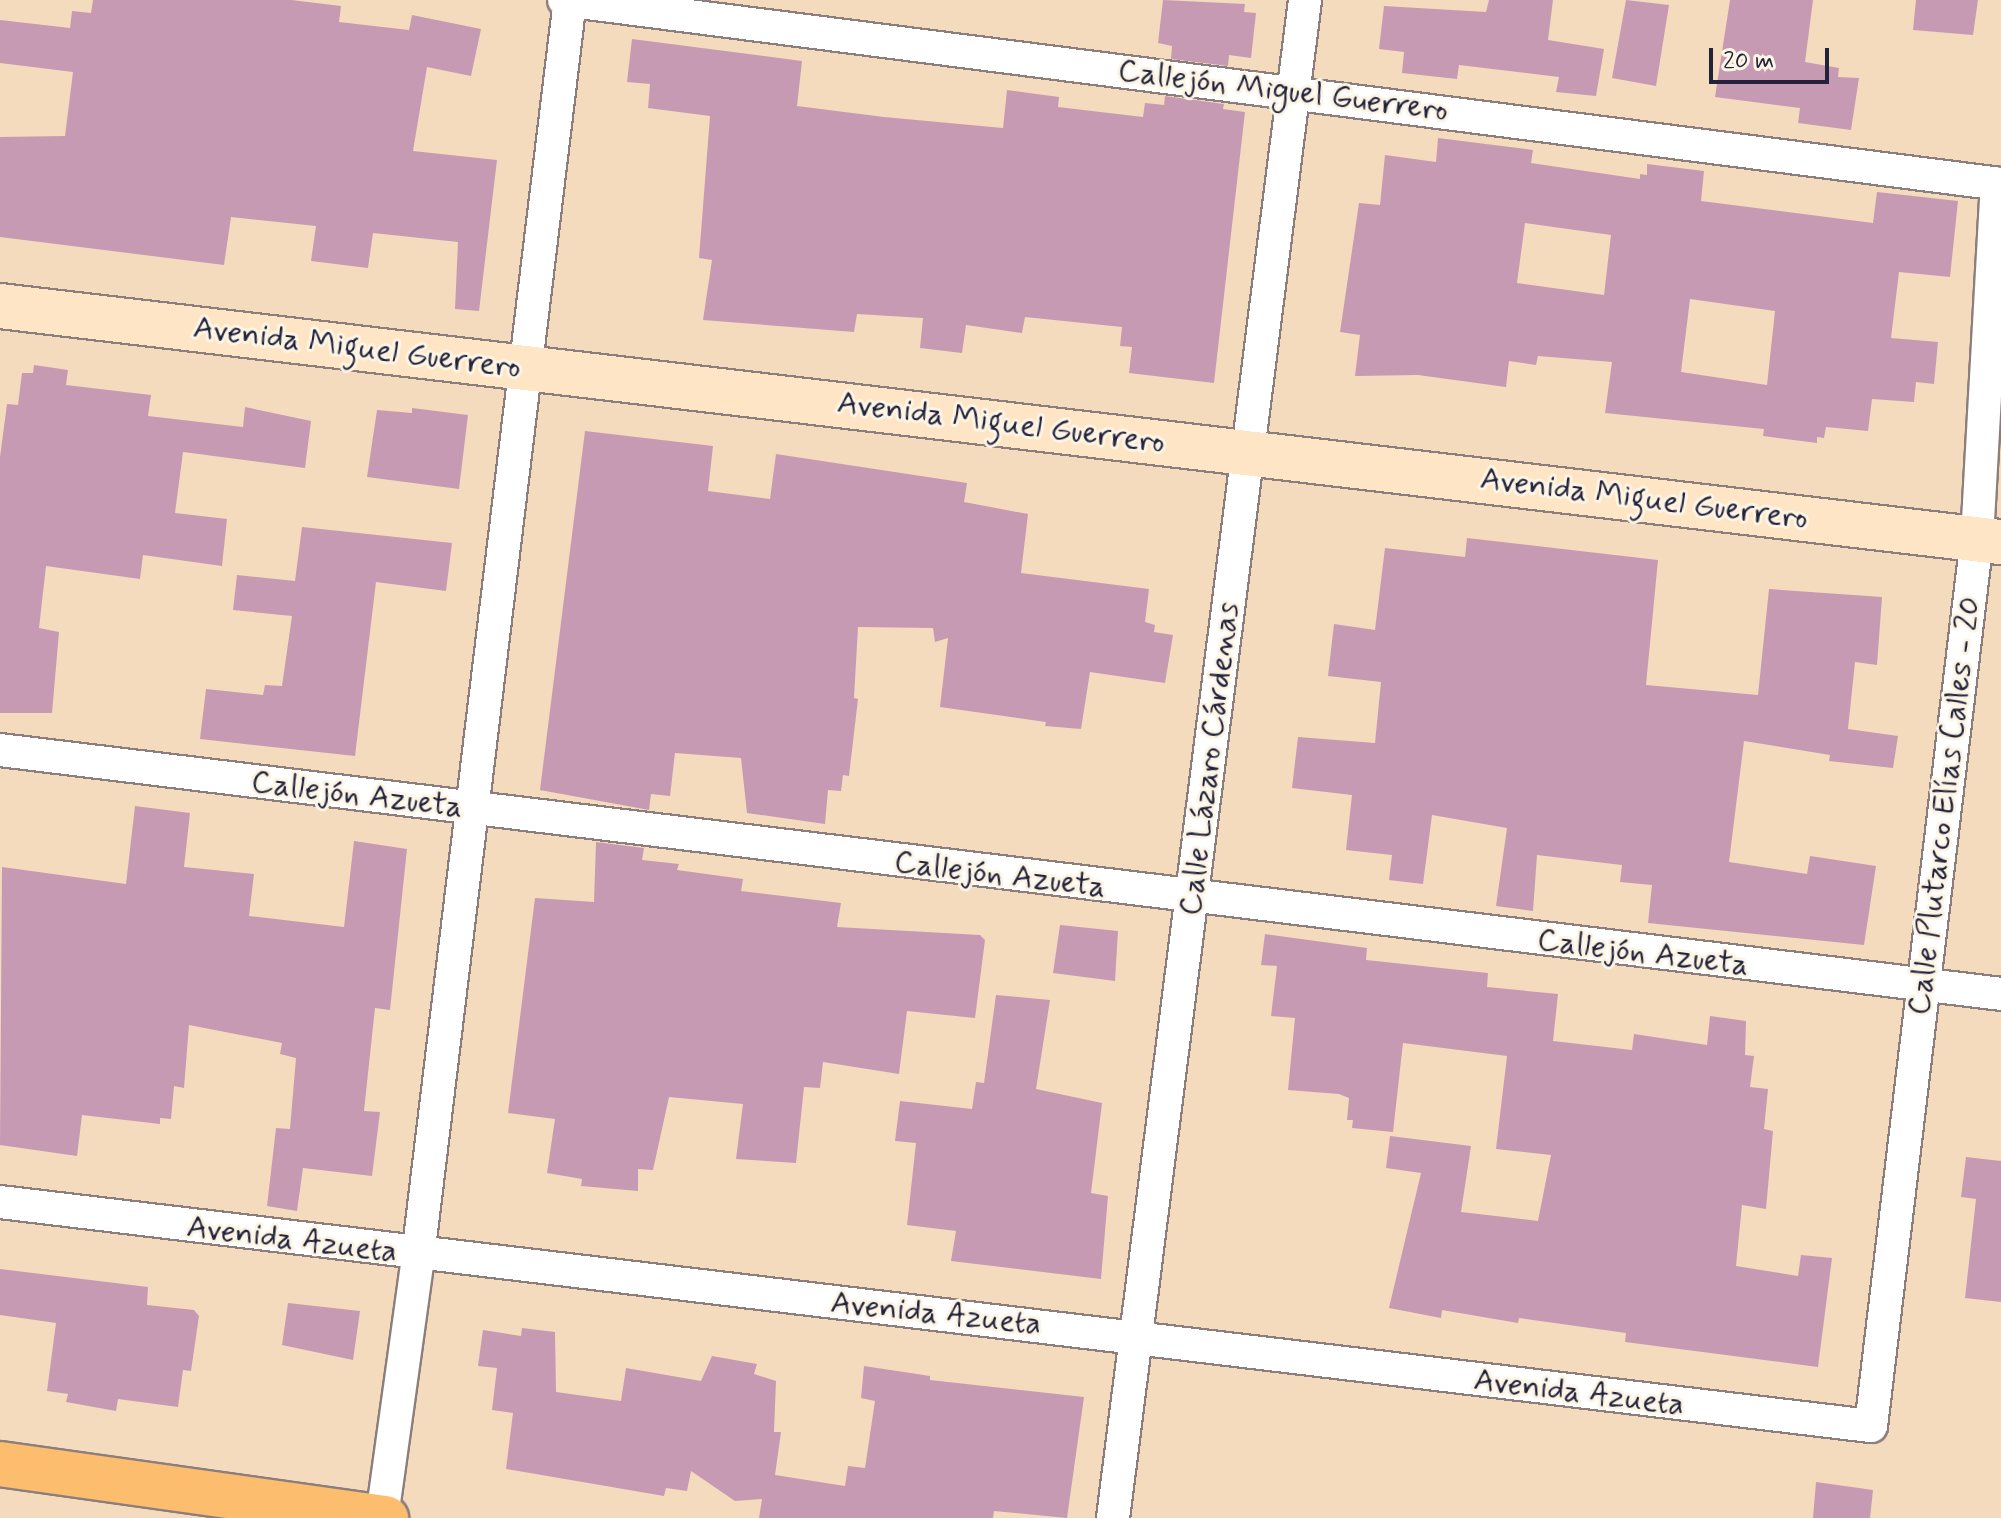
<!DOCTYPE html>
<meta charset="utf-8">
<style>
body{margin:0}
#map{position:relative;width:2001px;height:1518px;overflow:hidden;background:#f4dbbd;font-family:Mynerve,sans-serif}
div>[style]{position:absolute}
[style*='--x']{left:calc(var(--x)*1px);top:calc(var(--y)*1px);width:calc(var(--w)*1px);rotate:calc(var(--a)*1deg)}
.building>*{inset:0;background:#c79ab3}
.roads{filter:drop-shadow(2px 0 #8b7e7c) drop-shadow(-2px 0 #8b7e7c) drop-shadow(0 2px #8b7e7c) drop-shadow(0 -2px #8b7e7c)}
.street>*{height:32px;margin:-16px;padding:0 16px;transform-origin:16px;border-radius:16px;background:#fff}
.secondary>*{height:44px;margin:-22px;padding:0 22px;transform-origin:22px;border-radius:22px;background:#fee5c5}
.primary>*{height:44px;margin:-22px;padding:0 22px;transform-origin:22px;border-radius:22px;background:#fcbd6f}
span{translate:-50% -50%;white-space:nowrap;text-align:center;line-height:1.15;-webkit-text-stroke:6px #fcf5e5;paint-order:stroke}
.street-label{font-size:32px;color:#22223b}
.scale{position:absolute;left:1709px;top:48px;width:120px;height:36px;box-sizing:border-box;border:4px solid #22223b;border-top:0;padding-left:10px;font-size:24px;line-height:28px;white-space:nowrap;color:#22223b;-webkit-text-stroke:6px #fcf5e5;paint-order:stroke}
</style>
<div id="map">
<div class="building">
<div style="clip-path:polygon(93px 0,291px 0,341px 6px,339px 22px,409px 30px,412px 15px,481px 29px,471px 76px,427px 67px,413px 151px,497px 160px,479px 311px,455px 309px,458px 242px,373px 233px,368px 268px,311px 261px,316px 226px,231px 217px,224px 265px,0 237px,0 137px,65px 136px,73px 72px,0 63px,0 20px,70px 28px,72px 11px,91px 13px)"></div>
<div style="clip-path:polygon(1163px 0,1245px 4px,1244px 12px,1256px 13px,1251px 58px,1229px 55px,1228px 66px,1171px 59px,1172px 46px,1158px 43px)"></div>
<div style="clip-path:polygon(1489px 0,1553px 0,1548px 40px,1604px 49px,1596px 96px,1556px 92px,1559px 77px,1459px 65px,1457px 79px,1402px 73px,1404px 52px,1379px 49px,1384px 6px,1486px 12px)"></div>
<div style="clip-path:polygon(1626px 0,1669px 5px,1656px 86px,1612px 78px)"></div>
<div style="clip-path:polygon(1730px 0,1813px 0,1805px 62px,1839px 68px,1838px 77px,1859px 78px,1851px 130px,1798px 123px,1800px 108px,1715px 97px)"></div>
<div style="clip-path:polygon(1916px 0,1978px 0,1973px 35px,1913px 30px)"></div>
<div style="clip-path:polygon(632px 39px,802px 61px,797px 106px,884px 117px,1003px 128px,1007px 90px,1059px 97px,1058px 107px,1143px 117px,1145px 103px,1164px 105px,1165px 96px,1224px 104px,1223px 109px,1245px 112px,1214px 383px,1129px 373px,1132px 347px,1120px 346px,1122px 327px,1025px 317px,1022px 333px,966px 325px,962px 353px,920px 348px,923px 318px,857px 314px,854px 332px,703px 320px,712px 260px,699px 258px,710px 116px,648px 108px,650px 84px,627px 82px)"></div>
<div style="clip-path:polygon(evenodd,1438px 138px,1533px 150px,1531px 163px,1640px 179px,1640px 174px,1647px 175px,1647px 164px,1704px 171px,1701px 201px,1873px 223px,1877px 192px,1958px 201px,1950px 277px,1899px 272px,1891px 338px,1938px 342px,1934px 384px,1916px 382px,1914px 402px,1872px 399px,1868px 431px,1826px 427px,1824px 438px,1817px 437px,1817px 443px,1763px 436px,1764px 429px,1605px 413px,1612px 362px,1538px 356px,1536px 365px,1509px 361px,1506px 387px,1418px 375px,1355px 376px,1360px 335px,1340px 332px,1359px 203px,1380px 205px,1385px 155px,1436px 162px,1438px 138px,1525px 223px,1611px 235px,1604px 295px,1517px 283px,1525px 223px,1438px 138px,1690px 299px,1775px 311px,1767px 385px,1681px 372px,1690px 299px)"></div>
<div style="clip-path:polygon(34px 365px,68px 370px,66px 385px,151px 395px,148px 416px,243px 427px,245px 407px,311px 421px,305px 468px,183px 452px,175px 513px,227px 519px,222px 566px,143px 555px,140px 579px,46px 566px,39px 628px,59px 632px,52px 713px,0 713px,0 457px,7px 404px,18px 405px,22px 373px,33px 373px)"></div>
<div style="clip-path:polygon(412px 408px,468px 415px,459px 489px,367px 477px,377px 410px,412px 413px)"></div>
<div style="clip-path:polygon(585px 431px,713px 446px,708px 491px,770px 499px,776px 454px,967px 483px,964px 502px,1028px 514px,1021px 573px,1149px 589px,1145px 622px,1155px 625px,1154px 632px,1173px 635px,1165px 683px,1090px 672px,1081px 729px,1045px 726px,1046px 722px,940px 707px,948px 638px,935px 642px,933px 628px,858px 627px,854px 698px,858px 699px,849px 776px,843px 775px,841px 791px,828px 790px,825px 824px,747px 813px,741px 758px,675px 753px,670px 796px,651px 794px,649px 810px,540px 790px)"></div>
<div style="clip-path:polygon(302px 527px,452px 543px,446px 591px,376px 582px,355px 756px,200px 739px,206px 689px,263px 695px,265px 685px,282px 686px,292px 616px,233px 610px,237px 575px,295px 581px)"></div>
<div style="clip-path:polygon(1467px 538px,1658px 560px,1646px 685px,1758px 695px,1769px 589px,1882px 597px,1877px 665px,1855px 662px,1848px 729px,1898px 736px,1893px 768px,1829px 761px,1830px 755px,1744px 741px,1729px 862px,1807px 874px,1810px 856px,1876px 866px,1864px 945px,1648px 923px,1652px 885px,1620px 882px,1622px 865px,1537px 855px,1533px 911px,1496px 906px,1507px 828px,1432px 815px,1423px 884px,1389px 880px,1392px 855px,1346px 850px,1352px 795px,1292px 788px,1298px 737px,1375px 743px,1381px 682px,1328px 676px,1334px 624px,1375px 630px,1385px 548px,1465px 557px)"></div>
<div style="clip-path:polygon(135px 806px,190px 813px,184px 867px,254px 874px,249px 916px,344px 927px,354px 841px,407px 849px,390px 1010px,375px 1008px,364px 1111px,380px 1112px,372px 1176px,303px 1168px,297px 1211px,267px 1206px,276px 1128px,290px 1129px,296px 1058px,280px 1054px,282px 1043px,189px 1025px,184px 1088px,174px 1086px,171px 1119px,160px 1118px,160px 1124px,82px 1115px,77px 1156px,0 1145px,2px 867px,126px 884px)"></div>
<div style="clip-path:polygon(596px 842px,644px 848px,642px 860px,679px 864px,677px 870px,743px 879px,741px 891px,841px 903px,837px 927px,980px 935px,985px 940px,975px 1018px,907px 1011px,899px 1074px,823px 1062px,820px 1088px,804px 1087px,796px 1163px,736px 1159px,743px 1104px,669px 1097px,653px 1170px,638px 1169px,638px 1191px,581px 1186px,582px 1179px,547px 1173px,555px 1119px,508px 1113px,535px 898px,594px 902px)"></div>
<div style="clip-path:polygon(1060px 925px,1118px 931px,1115px 981px,1053px 973px)"></div>
<div style="clip-path:polygon(1265px 934px,1367px 948px,1366px 960px,1488px 973px,1487px 987px,1558px 994px,1553px 1041px,1632px 1050px,1634px 1034px,1707px 1045px,1710px 1016px,1746px 1021px,1745px 1055px,1754px 1056px,1750px 1087px,1768px 1089px,1764px 1129px,1773px 1131px,1766px 1209px,1742px 1205px,1736px 1266px,1798px 1276px,1801px 1255px,1832px 1258px,1818px 1367px,1625px 1342px,1626px 1333px,1519px 1318px,1518px 1323px,1442px 1310px,1441px 1318px,1389px 1308px,1421px 1173px,1386px 1168px,1390px 1136px,1471px 1146px,1461px 1212px,1538px 1221px,1551px 1155px,1496px 1149px,1507px 1056px,1403px 1043px,1393px 1132px,1352px 1128px,1353px 1120px,1347px 1120px,1349px 1098px,1339px 1094px,1288px 1090px,1295px 1018px,1271px 1016px,1277px 966px,1261px 965px)"></div>
<div style="clip-path:polygon(996px 995px,1050px 1000px,1036px 1089px,1102px 1103px,1091px 1193px,1108px 1196px,1101px 1279px,951px 1261px,956px 1231px,907px 1225px,916px 1143px,895px 1141px,900px 1101px,972px 1109px,976px 1082px,984px 1083px)"></div>
<div style="clip-path:polygon(1966px 1157px,2001px 1161px,2001px 1302px,1965px 1298px,1976px 1199px,1961px 1197px)"></div>
<div style="clip-path:polygon(0 1269px,148px 1287px,147px 1305px,194px 1310px,199px 1316px,191px 1371px,183px 1370px,178px 1407px,118px 1399px,116px 1411px,66px 1402px,68px 1394px,47px 1391px,56px 1323px,0 1315px)"></div>
<div style="clip-path:polygon(288px 1303px,360px 1311px,353px 1360px,282px 1345px)"></div>
<div style="clip-path:polygon(522px 1328px,555px 1332px,556px 1392px,621px 1401px,626px 1368px,701px 1381px,712px 1356px,757px 1364px,754px 1374px,776px 1381px,774px 1432px,781px 1432px,775px 1475px,845px 1486px,848px 1466px,865px 1468px,875px 1401px,861px 1398px,864px 1366px,930px 1376px,930px 1380px,1084px 1397px,1067px 1518px,994px 1511px,993px 1518px,759px 1518px,762px 1499px,735px 1501px,691px 1471px,687px 1491px,666px 1488px,664px 1496px,506px 1469px,513px 1413px,492px 1410px,497px 1368px,478px 1366px,483px 1330px,521px 1336px)"></div>
<div style="clip-path:polygon(1816px 1482px,1873px 1490px,1870px 1518px,1813px 1518px)"></div>
</div>
<div class="roads">
<div class="street">
<div style="--x:564;--y:0;--w:1449;--a:7.3"></div>
<div style="--x:0;--y:750;--w:2016;--a:6.95"></div>
<div style="--x:0;--y:1202;--w:1884;--a:6.83"></div>
<div style="--x:1871;--y:1426;--w:893;--a:-83.19"></div>
<div style="--x:1977;--y:539;--w:356;--a:-86.8"></div>
<div style="--x:382;--y:1517;--w:263;--a:-82.1"></div>
<div style="--x:418;--y:1256;--w:1265;--a:-83.1"></div>
<div style="--x:1113;--y:1518;--w:1530;--a:-82.79"></div>
</div>
<div class="secondary">
<div style="--x:0;--y:306;--w:2015;--a:6.73"></div>
</div>
<div class="primary">
<div style="--x:0;--y:1464;--w:390;--a:8"></div>
</div>
</div>
<div class="street-label">
<span style="left:1283px;top:91px;rotate:7deg">Callejón Miguel Guerrero</span>
<span style="left:357px;top:348px;rotate:7deg">Avenida Miguel Guerrero</span>
<span style="left:1001px;top:423px;rotate:7deg">Avenida Miguel Guerrero</span>
<span style="left:1644px;top:499px;rotate:7deg">Avenida Miguel Guerrero</span>
<span style="left:1210px;top:759px;rotate:-83deg">Calle Lázaro Cárdenas</span>
<span style="left:357px;top:795px;rotate:7deg">Callejón Azueta</span>
<span style="left:1945px;top:806px;rotate:-83deg">Calle Plutarco Elías Calles - 20</span>
<span style="left:1000px;top:875px;rotate:7deg">Callejón Azueta</span>
<span style="left:1643px;top:953px;rotate:7deg">Callejón Azueta</span>
<span style="left:292px;top:1240px;rotate:7deg">Avenida Azueta</span>
<span style="left:936px;top:1314px;rotate:6deg">Avenida Azueta</span>
<span style="left:1579px;top:1393px;rotate:7deg">Avenida Azueta</span>
</div>
<div class="scale">20 m</div>
</div>
